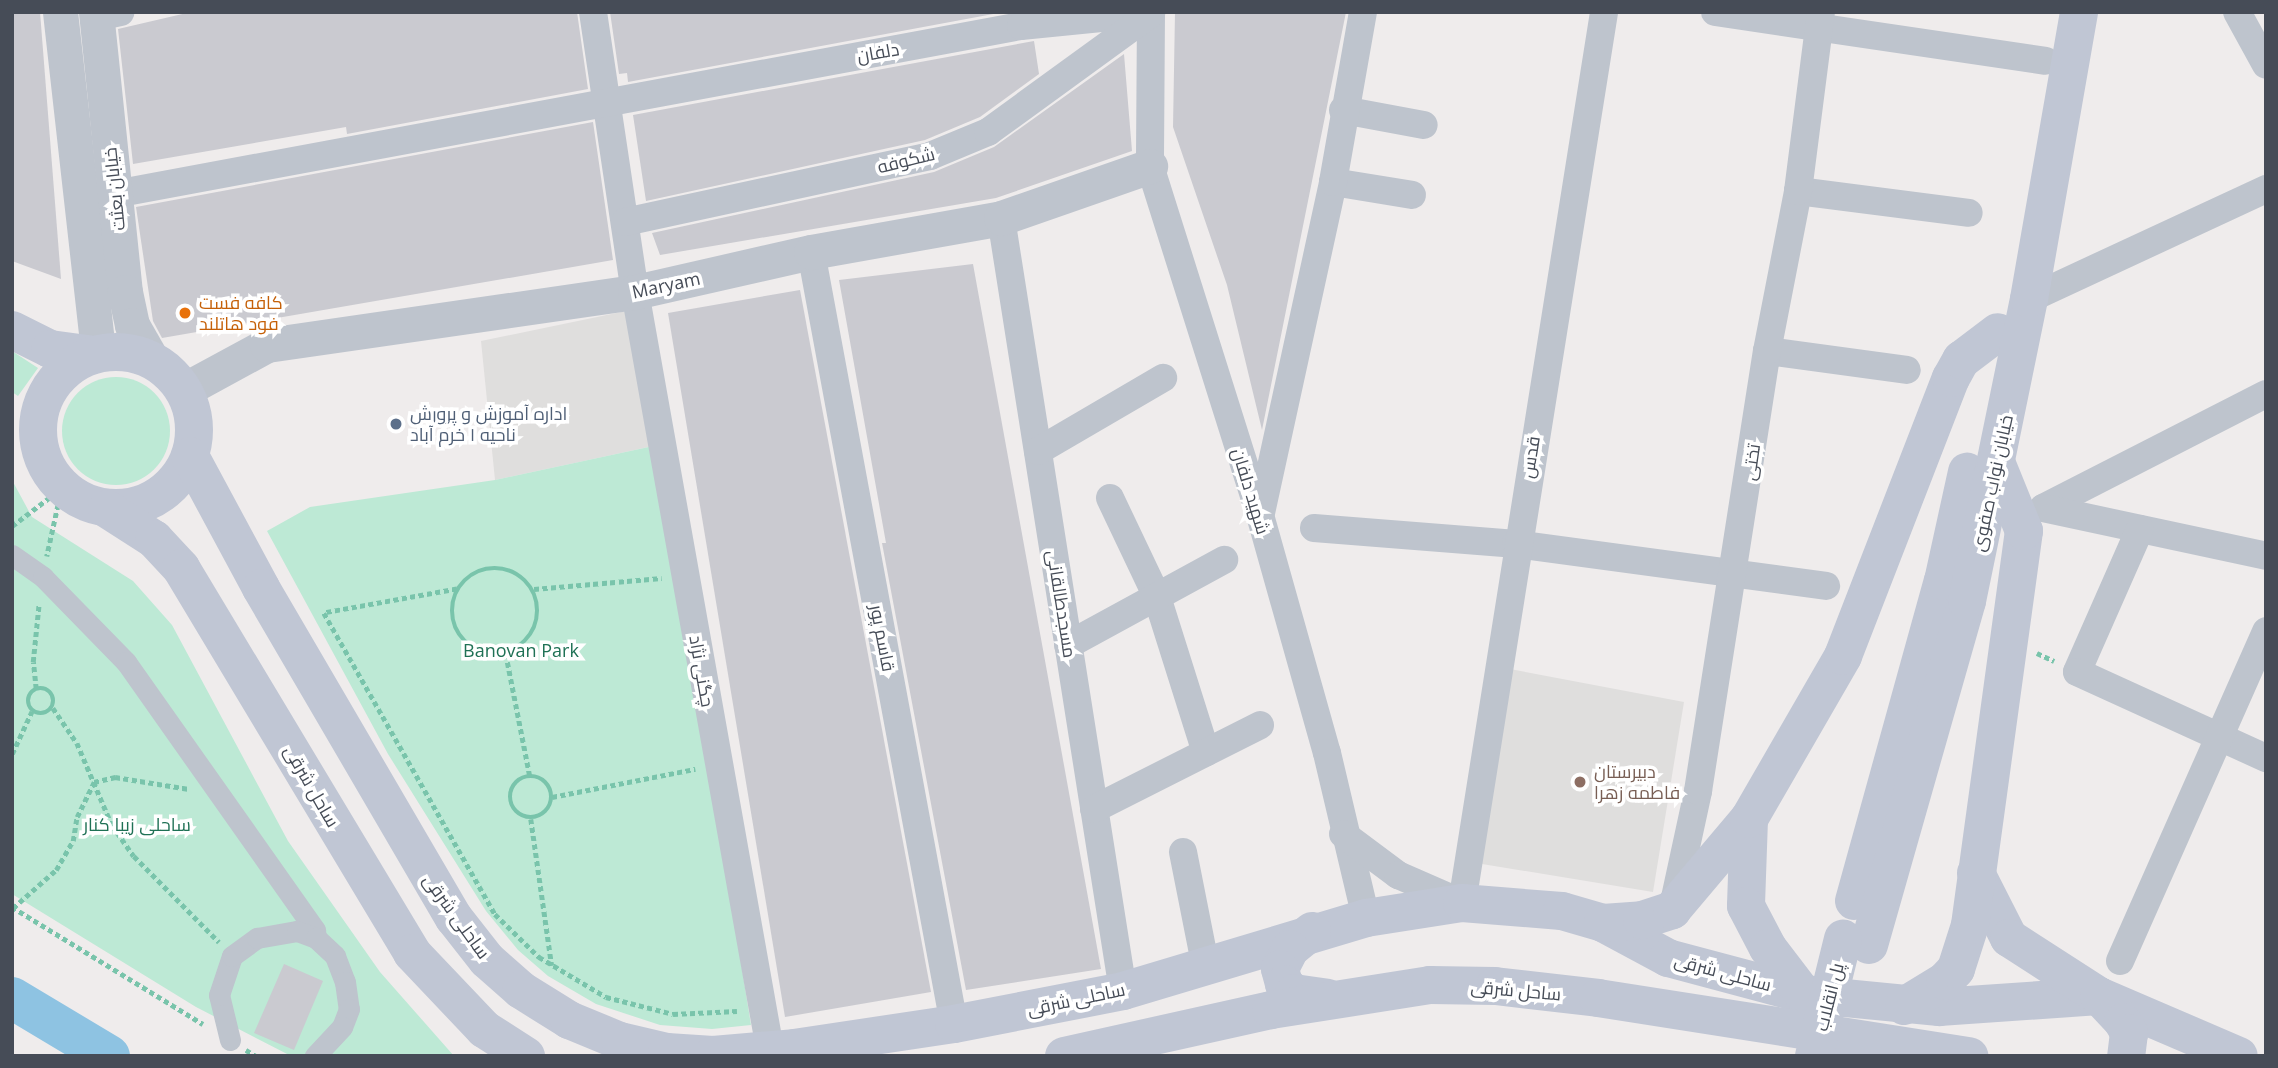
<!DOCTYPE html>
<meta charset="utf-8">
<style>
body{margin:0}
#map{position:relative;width:2278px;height:1068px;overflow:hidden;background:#efecec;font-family:"Open Sans",Cairo,sans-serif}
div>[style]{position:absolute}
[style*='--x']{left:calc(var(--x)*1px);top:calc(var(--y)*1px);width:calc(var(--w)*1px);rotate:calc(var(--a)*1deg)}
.education>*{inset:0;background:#dfdedd}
.green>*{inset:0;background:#bde9d5}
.round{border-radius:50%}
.river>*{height:42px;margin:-21px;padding:0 21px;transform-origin:21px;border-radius:21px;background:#8ec3e2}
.building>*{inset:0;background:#cacad0}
.path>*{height:4.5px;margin-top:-2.25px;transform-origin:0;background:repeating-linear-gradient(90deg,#79c4ab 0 5px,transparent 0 8.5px)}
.path>.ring{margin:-2.25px;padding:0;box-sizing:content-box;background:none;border:4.5px solid #79c4ab;border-radius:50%}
.pedestrian>*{height:21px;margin:-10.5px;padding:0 10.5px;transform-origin:10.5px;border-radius:10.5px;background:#bec4cd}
.minor>*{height:28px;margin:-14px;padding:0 14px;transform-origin:14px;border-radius:14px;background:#bec4cd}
.tertiary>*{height:35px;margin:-17.5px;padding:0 17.5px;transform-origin:17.5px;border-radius:17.5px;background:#bec4cd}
.secondary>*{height:38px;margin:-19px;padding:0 19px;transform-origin:19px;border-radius:19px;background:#c0c6d4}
.secondary>.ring{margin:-19px;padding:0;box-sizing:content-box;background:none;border:38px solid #c0c6d4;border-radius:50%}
.secondary-bridge>*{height:38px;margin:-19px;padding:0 19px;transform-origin:19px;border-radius:19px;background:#c0c6d4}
.dots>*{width:19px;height:19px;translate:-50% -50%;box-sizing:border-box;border:4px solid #fff;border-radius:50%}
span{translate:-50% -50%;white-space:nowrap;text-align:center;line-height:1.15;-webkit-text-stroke:7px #fff;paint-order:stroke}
.street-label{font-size:18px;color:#464c57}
.food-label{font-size:18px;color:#c56008}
.left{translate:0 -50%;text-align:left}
.service-label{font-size:18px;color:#4e5e75}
.park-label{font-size:18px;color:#1f7155}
.education-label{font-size:18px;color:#785e54}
.frame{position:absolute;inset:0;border:14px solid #464c57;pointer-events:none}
</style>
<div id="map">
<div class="education">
<div style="clip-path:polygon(626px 311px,658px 445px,495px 480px,481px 341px)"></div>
<div style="clip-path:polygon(1510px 669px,1684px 702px,1653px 892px,1476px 863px)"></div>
</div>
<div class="green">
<div style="clip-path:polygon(12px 351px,38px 368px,18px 396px,12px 392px)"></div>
<div class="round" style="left:62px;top:377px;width:108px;height:108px"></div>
<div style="clip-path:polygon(658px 445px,751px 1025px,712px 1029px,660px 1025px,596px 1004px,548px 976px,518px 950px,486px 911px,388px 754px,267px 531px,310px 507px,495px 480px)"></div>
<div style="clip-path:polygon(12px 480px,32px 517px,133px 581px,172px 625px,288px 841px,380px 972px,454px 1056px,291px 1056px,196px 1007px,12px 894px)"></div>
</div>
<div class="river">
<div style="--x:12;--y:998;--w:113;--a:30.9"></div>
</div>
<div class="building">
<div style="clip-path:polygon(12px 12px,40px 12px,61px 279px,12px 261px)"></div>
<div style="clip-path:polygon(191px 12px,577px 12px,588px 89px,347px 134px,346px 127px,133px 164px,118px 29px)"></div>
<div style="clip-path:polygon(610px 12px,1004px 12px,628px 82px,627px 73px,619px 74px)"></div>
<div style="clip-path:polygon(1175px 12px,1346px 12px,1262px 430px,1227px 285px,1173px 127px)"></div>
<div style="clip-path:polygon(1034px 41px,1039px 74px,980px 117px,925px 140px,646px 201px,633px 115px)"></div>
<div style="clip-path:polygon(1124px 54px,1132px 151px,996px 198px,660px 255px,652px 233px,934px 172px,994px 147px)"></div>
<div style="clip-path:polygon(593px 122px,613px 260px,162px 338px,153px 321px,136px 207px)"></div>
<div style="clip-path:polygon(973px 264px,1101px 969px,966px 990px,882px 543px,886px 543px,839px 280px)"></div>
<div style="clip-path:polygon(800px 290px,931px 992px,785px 1017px,668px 313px)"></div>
<div style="clip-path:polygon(284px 964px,323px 981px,294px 1050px,254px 1033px)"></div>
</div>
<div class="path">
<div style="--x:12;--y:526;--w:63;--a:-37.2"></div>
<div style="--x:62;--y:488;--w:70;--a:102.4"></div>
<div class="ring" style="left:452px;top:568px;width:81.5px;height:81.5px"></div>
<div style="--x:457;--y:589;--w:135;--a:169.8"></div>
<div style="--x:324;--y:613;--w:346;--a:60.4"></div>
<div style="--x:495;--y:914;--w:62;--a:44.3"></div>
<div style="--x:539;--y:957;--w:78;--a:30.8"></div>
<div style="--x:606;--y:997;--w:69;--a:14.2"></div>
<div style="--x:673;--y:1014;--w:64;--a:-2.7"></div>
<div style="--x:534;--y:589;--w:128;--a:-4.9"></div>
<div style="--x:2037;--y:653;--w:19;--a:25"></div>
<div style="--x:506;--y:654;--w:124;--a:78.9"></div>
<div class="ring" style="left:28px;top:688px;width:21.5px;height:21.5px"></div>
<div style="--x:36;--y:689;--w:27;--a:-96"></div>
<div style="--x:33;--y:662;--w:59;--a:-84.2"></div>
<div style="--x:53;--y:708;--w:42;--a:55.6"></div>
<div style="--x:77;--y:743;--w:89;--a:66.9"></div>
<div style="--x:112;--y:825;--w:38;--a:55"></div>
<div style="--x:134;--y:856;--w:121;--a:45.3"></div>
<div style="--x:12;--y:754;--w:47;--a:-65.1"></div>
<div class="ring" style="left:510px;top:776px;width:37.5px;height:37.5px"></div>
<div style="--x:552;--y:797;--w:146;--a:-11.1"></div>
<div style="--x:531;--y:819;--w:148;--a:81.9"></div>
<div style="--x:12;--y:907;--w:224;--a:31.5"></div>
<div style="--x:13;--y:908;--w:57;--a:-41.5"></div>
<div style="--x:56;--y:870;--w:34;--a:-60"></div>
<div style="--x:73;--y:841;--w:24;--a:-81"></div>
<div style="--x:77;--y:817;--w:39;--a:-64"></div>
<div style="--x:94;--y:782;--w:22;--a:-13"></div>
<div style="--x:115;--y:777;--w:75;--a:9.2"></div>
<div style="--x:246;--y:1050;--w:12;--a:31"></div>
</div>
<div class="pedestrian">
<div style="--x:12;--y:555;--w:38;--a:35"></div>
<div style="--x:43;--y:577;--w:119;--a:45.7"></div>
<div style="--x:126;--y:662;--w:328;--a:54.8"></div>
<div style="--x:315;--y:930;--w:8;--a:83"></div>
<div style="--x:230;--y:1040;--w:46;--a:-103.7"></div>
<div style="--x:219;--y:995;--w:41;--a:-71.6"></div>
<div style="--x:232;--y:956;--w:31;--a:-36"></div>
<div style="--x:257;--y:938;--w:41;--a:-9.9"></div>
<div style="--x:297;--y:931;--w:20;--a:20"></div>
<div style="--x:316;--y:938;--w:26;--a:43"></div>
<div style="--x:335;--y:956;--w:28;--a:69"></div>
<div style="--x:345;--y:982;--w:27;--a:82"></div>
<div style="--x:349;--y:1009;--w:19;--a:111"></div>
<div style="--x:342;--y:1027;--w:40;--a:133"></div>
</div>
<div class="minor">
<div style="--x:593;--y:12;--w:283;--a:81.5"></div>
<div style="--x:635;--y:292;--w:769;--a:79.89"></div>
<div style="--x:1151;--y:12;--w:154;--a:90.4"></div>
<div style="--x:1150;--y:166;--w:366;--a:72.5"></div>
<div style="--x:1260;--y:515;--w:247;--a:74.3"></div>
<div style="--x:1327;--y:753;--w:170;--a:76.7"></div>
<div style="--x:1715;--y:12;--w:334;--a:8.4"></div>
<div style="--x:2237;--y:12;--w:60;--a:61.3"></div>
<div style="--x:97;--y:17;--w:24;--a:-12"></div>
<div style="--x:1343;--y:110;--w:82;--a:10.5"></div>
<div style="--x:1333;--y:182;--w:80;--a:9.3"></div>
<div style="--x:1798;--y:191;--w:172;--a:7.3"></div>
<div style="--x:115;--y:194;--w:921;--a:-10.51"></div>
<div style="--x:1021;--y:26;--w:131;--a:-5.7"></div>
<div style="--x:1001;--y:218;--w:783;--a:81.03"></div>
<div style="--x:625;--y:222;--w:312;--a:-12.2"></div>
<div style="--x:930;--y:156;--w:63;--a:-22.5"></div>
<div style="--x:988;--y:132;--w:199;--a:-36"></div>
<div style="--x:811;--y:252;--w:785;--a:79.51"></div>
<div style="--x:2029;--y:299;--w:261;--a:-24.9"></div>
<div style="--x:1767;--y:351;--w:141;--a:7.7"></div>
<div style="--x:1038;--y:451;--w:145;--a:-30.3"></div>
<div style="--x:1110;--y:498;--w:110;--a:64.6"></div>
<div style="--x:1157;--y:597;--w:163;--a:72.5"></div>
<div style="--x:2043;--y:508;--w:250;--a:-27.1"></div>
<div style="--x:2043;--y:508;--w:228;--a:12.1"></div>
<div style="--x:1261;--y:513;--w:339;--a:-77.7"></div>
<div style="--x:1333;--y:182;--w:173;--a:-80"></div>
<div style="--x:1314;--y:528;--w:203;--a:4.5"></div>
<div style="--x:1516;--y:544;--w:313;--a:7.7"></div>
<div style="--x:2140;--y:529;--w:156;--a:113.8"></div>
<div style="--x:2077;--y:672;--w:208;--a:24.5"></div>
<div style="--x:1068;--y:645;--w:178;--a:-28.6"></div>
<div style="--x:1094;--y:809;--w:186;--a:-26.8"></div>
<div style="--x:1343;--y:834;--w:69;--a:36.7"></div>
<div style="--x:1398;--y:875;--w:70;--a:23.6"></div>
<div style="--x:1462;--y:903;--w:902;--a:-80.94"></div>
<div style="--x:1183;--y:852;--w:113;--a:78.8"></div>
<div style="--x:1673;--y:907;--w:119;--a:-77.8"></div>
<div style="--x:1698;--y:791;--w:445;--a:-81.1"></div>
<div style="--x:1767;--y:351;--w:163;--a:-79"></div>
<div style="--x:1798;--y:191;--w:180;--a:-82.7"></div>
<div style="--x:2120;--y:961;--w:361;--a:-66.1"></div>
</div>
<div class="tertiary">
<div style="--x:60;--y:12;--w:343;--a:83.6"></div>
<div style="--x:96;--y:12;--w:281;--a:84.1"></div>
<div style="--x:125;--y:292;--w:34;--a:78"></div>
<div style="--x:132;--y:325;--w:40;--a:60.3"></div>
<div style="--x:184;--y:390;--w:94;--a:-28.5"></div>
<div style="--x:267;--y:345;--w:372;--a:-8.2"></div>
<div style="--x:635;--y:292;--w:180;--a:-12.8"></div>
<div style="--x:811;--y:252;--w:193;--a:-10.1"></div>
<div style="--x:1001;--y:218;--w:158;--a:-19.2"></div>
</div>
<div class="secondary">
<div style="--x:12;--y:330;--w:42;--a:26.6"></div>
<div style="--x:50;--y:349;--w:43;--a:7.9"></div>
<div class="ring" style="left:38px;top:352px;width:118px;height:118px"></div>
<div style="--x:190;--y:456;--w:150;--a:61.7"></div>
<div style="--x:261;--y:588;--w:382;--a:59.7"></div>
<div style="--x:454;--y:918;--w:53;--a:51.8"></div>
<div style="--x:487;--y:960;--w:45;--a:41.4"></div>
<div style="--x:521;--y:990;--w:57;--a:32"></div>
<div style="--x:569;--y:1020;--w:55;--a:22.4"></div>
<div style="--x:620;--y:1041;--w:48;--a:13.2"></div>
<div style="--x:667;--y:1052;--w:46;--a:3.7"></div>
<div style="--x:713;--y:1055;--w:81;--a:-4.9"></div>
<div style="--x:794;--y:1048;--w:162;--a:-8.5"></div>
<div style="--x:954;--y:1024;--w:172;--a:-11"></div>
<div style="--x:1123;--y:991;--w:254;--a:-16.7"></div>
<div style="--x:1366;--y:918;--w:97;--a:-8.9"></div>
<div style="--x:1462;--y:903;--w:100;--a:4.6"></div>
<div style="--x:1562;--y:911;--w:43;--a:16.3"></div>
<div style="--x:1603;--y:923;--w:74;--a:28.3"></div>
<div style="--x:1668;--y:958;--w:140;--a:14.9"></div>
<div style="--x:1803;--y:994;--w:137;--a:5.5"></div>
<div style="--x:1939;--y:1007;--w:160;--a:-3.9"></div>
<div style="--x:2099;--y:996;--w:152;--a:23.2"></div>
<div style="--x:107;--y:509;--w:56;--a:32.6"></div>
<div style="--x:154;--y:539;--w:40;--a:47"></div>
<div style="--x:181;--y:568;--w:449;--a:59"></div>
<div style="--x:412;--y:953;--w:105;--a:46.5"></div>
<div style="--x:484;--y:1029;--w:50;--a:32.7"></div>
<div style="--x:1749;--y:819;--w:87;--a:92"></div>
<div style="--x:1746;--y:906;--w:47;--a:62.4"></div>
<div style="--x:1768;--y:948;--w:58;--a:52.7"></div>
<div style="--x:1976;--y:873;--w:73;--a:63.1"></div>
<div style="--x:2009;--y:938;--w:107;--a:32.8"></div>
<div style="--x:2099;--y:996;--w:35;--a:47"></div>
<div style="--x:2123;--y:1022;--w:13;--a:61"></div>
<div style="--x:2129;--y:1033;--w:23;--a:97"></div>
<div style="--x:1854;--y:901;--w:332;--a:-74.5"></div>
<div style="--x:1943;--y:581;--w:112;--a:-77.6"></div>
<div style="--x:1603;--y:923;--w:39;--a:-4"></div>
<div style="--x:1642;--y:920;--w:32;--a:-18"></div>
<div style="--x:1672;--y:910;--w:119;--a:-49.8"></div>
<div style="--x:1749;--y:819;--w:188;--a:-60"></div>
<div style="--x:1843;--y:656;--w:298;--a:-68.8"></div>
<div style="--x:1951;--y:378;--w:21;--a:-61"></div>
<div style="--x:1961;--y:360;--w:46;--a:-37.1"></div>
<div style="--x:1312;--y:931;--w:28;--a:141"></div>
<div style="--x:1290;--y:949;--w:22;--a:117"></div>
<div style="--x:1280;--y:969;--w:16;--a:75"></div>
<div style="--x:1284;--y:984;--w:13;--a:42"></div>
<div style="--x:1294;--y:993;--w:34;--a:8"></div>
<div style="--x:1869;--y:945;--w:358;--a:-74.1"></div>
<div style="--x:1967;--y:601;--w:308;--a:-78.4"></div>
<div style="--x:2029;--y:299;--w:291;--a:-80.1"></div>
<div style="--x:1904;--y:1006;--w:48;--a:-31.4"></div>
<div style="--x:1945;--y:981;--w:16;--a:-47"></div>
<div style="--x:1956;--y:969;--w:46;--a:-72.3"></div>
<div style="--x:1970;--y:925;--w:398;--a:-82.2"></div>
<div style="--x:2024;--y:531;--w:74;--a:-112.1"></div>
<div style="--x:1064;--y:1056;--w:212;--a:-12.5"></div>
<div style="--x:1271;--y:1010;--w:161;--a:-8.9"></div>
<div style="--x:1430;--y:985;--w:65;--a:0.9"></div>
<div style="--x:1495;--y:986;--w:104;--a:6.6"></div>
<div style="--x:1598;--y:998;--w:376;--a:8.9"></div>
</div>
<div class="secondary-bridge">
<div style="--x:1814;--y:1056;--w:121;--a:-76.1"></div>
</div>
<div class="dots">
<div style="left:185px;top:313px;background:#e8710a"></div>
<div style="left:396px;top:424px;background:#5c6f8a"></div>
<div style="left:1580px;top:782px;background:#8d6e63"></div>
</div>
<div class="street-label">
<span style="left:878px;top:52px;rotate:-10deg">دلفان</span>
<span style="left:906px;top:160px;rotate:-14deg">شکوفه</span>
<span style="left:114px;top:189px;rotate:-96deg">خیابان بعثت</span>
<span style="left:666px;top:285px;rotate:-12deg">Maryam</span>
<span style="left:1530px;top:457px;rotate:-81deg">قدس</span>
<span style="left:1751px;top:462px;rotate:-82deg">تختی</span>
<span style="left:1992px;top:483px;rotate:-78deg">خیابان نواب صفوی</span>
<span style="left:1251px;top:491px;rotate:73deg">شهید دلفان</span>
<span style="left:1062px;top:604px;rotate:81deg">مسجدطالقانی</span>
<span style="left:883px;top:638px;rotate:79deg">قاسم پور</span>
<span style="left:702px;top:671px;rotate:80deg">چگنی نژاد</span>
<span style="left:312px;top:786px;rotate:60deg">ساحل شرقی</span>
<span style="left:457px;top:916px;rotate:54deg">ساحلی شرقی</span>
<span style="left:1723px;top:972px;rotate:15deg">ساحلی شرقی</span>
<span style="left:1516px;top:990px;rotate:5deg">ساحل شرقی</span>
<span style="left:1829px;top:997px;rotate:-76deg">پل انقلاب</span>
<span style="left:1076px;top:999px;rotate:-12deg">ساحلی شرقی</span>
</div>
<div class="food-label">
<span class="left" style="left:199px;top:313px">کافه فست<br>فود هاتلند</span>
</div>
<div class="service-label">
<span class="left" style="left:410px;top:424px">اداره آموزش و پرورش<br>ناحیه ۱ خرم آباد</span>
</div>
<div class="park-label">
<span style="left:521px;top:650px">Banovan Park</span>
<span style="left:137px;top:824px">ساحلی زیبا کنار</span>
</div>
<div class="education-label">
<span class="left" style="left:1594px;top:782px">دبیرستان<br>فاطمه زهرا</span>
</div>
<div class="frame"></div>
</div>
